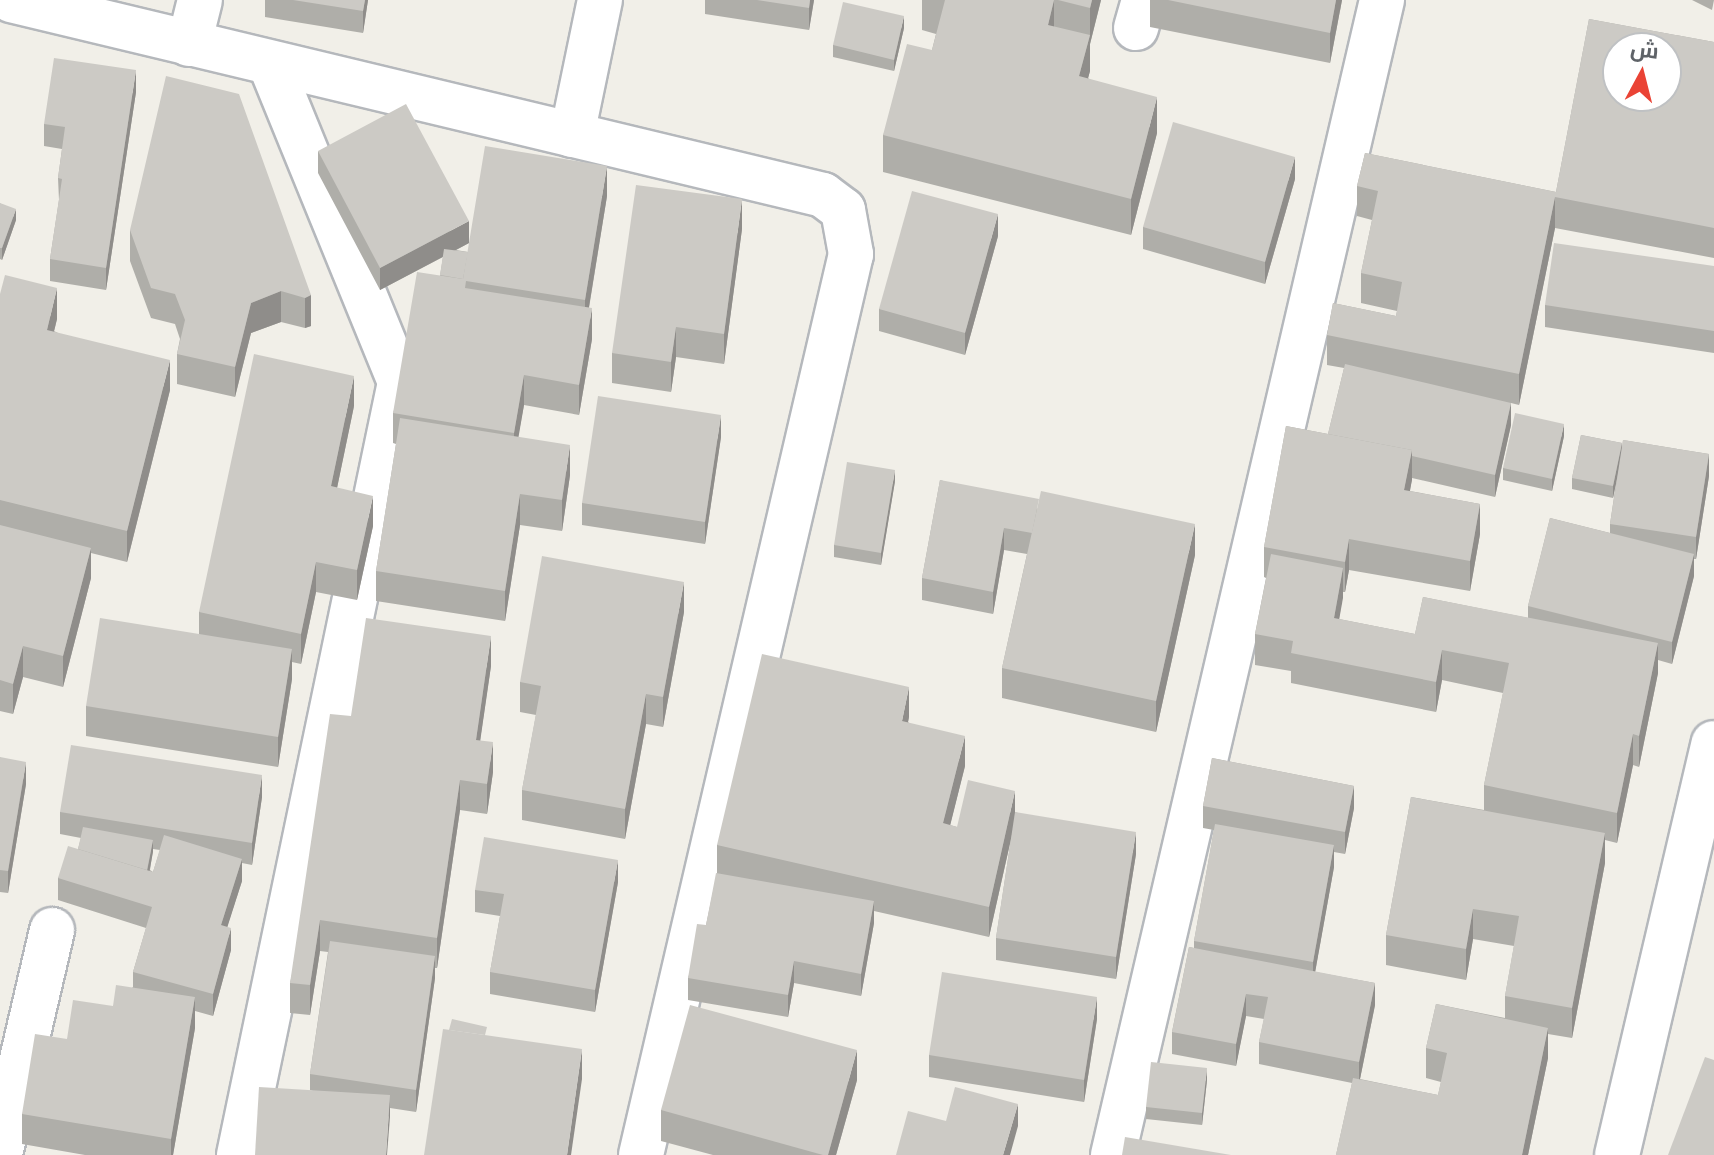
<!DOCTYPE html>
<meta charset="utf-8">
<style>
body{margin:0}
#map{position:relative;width:1714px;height:1155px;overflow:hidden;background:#f1efe8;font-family:Montserrat,Cairo,sans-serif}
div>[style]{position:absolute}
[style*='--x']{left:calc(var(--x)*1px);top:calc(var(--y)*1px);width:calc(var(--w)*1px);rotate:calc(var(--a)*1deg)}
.roads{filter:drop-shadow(2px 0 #b5b8bc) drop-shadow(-2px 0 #b5b8bc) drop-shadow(0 2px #b5b8bc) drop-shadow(0 -2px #b5b8bc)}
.minor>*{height:44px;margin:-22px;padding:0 22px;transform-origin:22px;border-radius:22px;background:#fff}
.wall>*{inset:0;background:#afaea9}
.shaded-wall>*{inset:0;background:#8f8d8a}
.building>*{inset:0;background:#cccac5}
span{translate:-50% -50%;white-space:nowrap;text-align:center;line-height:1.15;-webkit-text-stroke:6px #fff;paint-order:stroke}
.north{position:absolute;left:1602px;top:32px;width:80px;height:80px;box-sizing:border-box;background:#fff;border:2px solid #bfc1c3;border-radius:50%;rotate:7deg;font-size:22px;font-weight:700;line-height:32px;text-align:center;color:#5f6368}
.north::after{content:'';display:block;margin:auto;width:28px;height:36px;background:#ea4335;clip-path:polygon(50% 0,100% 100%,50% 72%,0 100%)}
</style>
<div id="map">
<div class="roads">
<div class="minor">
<div style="--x:11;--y:0;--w:835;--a:13.5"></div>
<div style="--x:823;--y:195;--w:25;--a:37"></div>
<div style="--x:843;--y:210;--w:45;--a:79.7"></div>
<div style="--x:851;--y:254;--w:925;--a:103.12"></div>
<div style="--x:1136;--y:28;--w:29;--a:-74"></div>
<div style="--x:189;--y:44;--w:45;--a:-76"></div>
<div style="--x:572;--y:135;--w:138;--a:-78.3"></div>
<div style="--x:0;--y:1154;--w:230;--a:-76.9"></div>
<div style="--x:239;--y:1155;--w:790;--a:-78.23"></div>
<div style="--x:400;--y:382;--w:344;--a:-112.2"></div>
<div style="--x:1113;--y:1155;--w:1186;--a:-76.89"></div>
<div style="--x:1617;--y:1155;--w:423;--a:-76.8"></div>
</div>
</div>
<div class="wall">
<div style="clip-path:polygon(265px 0,368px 0,363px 33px,265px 17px)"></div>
<div style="clip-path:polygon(705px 0,814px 0,809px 30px,705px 14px)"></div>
<div style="clip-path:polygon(922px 0,1101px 0,1090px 44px,1090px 71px,1088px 78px,1157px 133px,1131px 235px,883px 172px,883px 135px,932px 50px,936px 34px,922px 30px)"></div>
<div style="clip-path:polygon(1150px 0,1342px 0,1330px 63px,1150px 27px)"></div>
<div style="clip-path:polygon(1692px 0,1714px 0,1712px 10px)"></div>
<div style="clip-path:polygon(evenodd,1589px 19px,1714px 42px,1714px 258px,1555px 228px,1519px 405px,1511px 403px,1511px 425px,1495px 497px,1412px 478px,1410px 491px,1480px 504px,1480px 534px,1470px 591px,1349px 570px,1345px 592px,1343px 592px,1339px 619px,1415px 634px,1423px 597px,1528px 618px,1528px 606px,1550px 518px,1610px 533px,1610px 524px,1617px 477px,1613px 498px,1572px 489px,1572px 478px,1581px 435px,1622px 443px,1622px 450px,1623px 440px,1709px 454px,1709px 476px,1696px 559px,1694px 559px,1694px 576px,1672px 664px,1658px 660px,1658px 673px,1639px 767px,1633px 765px,1617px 843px,1605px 840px,1605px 863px,1572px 1038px,1548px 1034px,1548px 1058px,1528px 1155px,1336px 1155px,1352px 1083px,1259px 1064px,1259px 1042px,1264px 1019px,1246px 1016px,1236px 1066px,1172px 1054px,1172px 1032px,1189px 947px,1194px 948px,1194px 941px,1214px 830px,1203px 828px,1203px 806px,1212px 758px,1354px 786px,1354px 808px,1345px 854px,1334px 852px,1334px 867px,1315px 972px,1375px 983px,1375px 1005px,1360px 1079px,1438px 1095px,1441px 1082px,1426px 1078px,1426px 1048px,1436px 1004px,1505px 1018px,1505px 996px,1514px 946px,1473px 939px,1466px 980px,1386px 965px,1386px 935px,1411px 797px,1484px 810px,1484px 785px,1503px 693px,1442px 680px,1436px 712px,1291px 683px,1291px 671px,1255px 665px,1255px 634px,1266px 578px,1264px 577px,1264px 547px,1286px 426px,1328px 434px,1344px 368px,1327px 365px,1327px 335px,1333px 303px,1396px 316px,1397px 311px,1361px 303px,1361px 273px,1372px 220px,1357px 216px,1357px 186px,1365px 153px,1556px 192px,1589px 19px,1618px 48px,1666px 48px,1666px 96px,1618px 96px,1618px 48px)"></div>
<div style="clip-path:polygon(904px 28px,894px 71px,833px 57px,833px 45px)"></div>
<div style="clip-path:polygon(136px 92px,106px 290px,50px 281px,50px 259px,59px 200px,58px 178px,62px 149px,44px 146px,44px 124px)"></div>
<div style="clip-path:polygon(318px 151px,469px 243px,456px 250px,468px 252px,607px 196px,589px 308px,592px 339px,579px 415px,524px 405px,518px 437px,570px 475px,562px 531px,520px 525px,505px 621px,376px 601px,376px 571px,396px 444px,393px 443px,393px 413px,440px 276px,443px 257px,380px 290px,318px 173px)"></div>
<div style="clip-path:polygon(1295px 179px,1265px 284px,1143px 249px,1143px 227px)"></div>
<div style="clip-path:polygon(0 203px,16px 220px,2px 260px,0 259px)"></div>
<div style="clip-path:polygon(742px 229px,724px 364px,676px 357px,671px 392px,612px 383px,612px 353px)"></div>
<div style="clip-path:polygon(130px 230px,311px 295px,311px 326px,305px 328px,281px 322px,251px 333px,235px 397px,177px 384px,177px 354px,180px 339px,175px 324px,151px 318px,130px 261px)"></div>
<div style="clip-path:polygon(998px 236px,965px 355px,879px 331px,879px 309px)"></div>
<div style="clip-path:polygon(1714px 266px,1714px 353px,1545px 327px,1545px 305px)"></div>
<div style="clip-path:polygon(0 294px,57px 319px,54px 331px,170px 390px,127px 562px,91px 553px,91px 578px,63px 687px,23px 677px,13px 714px,0 711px)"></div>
<div style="clip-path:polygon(354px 406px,337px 488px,373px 526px,357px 600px,316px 592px,301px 664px,292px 662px,292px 679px,278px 767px,86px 736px,86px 706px,199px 634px,199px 612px)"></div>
<div style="clip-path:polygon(1564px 436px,1552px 491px,1503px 480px,1503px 468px)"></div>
<div style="clip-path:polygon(721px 437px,705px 544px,582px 525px,582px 503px)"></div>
<div style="clip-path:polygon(940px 480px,1195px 555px,1156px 732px,1002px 698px,1002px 668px,1027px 554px,1004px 550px,993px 614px,922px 600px,922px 578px)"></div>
<div style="clip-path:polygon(895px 481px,881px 565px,834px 557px,834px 545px)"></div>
<div style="clip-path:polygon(684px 612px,663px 727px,646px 724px,625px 839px,522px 820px,522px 790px,536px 715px,520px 712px,520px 682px)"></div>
<div style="clip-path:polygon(491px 666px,480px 740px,493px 772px,487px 814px,460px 810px,437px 968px,435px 968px,435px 978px,416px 1112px,390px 1108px,390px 1117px,310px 1090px,310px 1074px,328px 952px,320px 951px,310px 1015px,290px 1013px,290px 983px,351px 716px)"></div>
<div style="clip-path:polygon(909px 717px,908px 722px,965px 766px,950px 825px,957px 827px,1015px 812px,1136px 854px,1116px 979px,996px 960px,996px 938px,1011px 839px,989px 937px,874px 911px,874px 923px,861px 996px,794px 983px,788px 1017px,688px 1000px,688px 978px,706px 925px,717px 873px,717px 845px)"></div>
<div style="clip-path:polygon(0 757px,26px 784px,8px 893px,0 892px)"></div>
<div style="clip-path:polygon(evenodd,262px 797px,252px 865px,242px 863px,242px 881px,227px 927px,231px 950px,213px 1016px,195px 1011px,195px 1028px,173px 1155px,85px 1155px,22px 1144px,22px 1114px,67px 1039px,113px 1006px,133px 987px,133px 972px,146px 928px,58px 900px,58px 878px,78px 849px,81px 838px,60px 834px,60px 812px,262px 797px,153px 849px,160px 850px,153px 872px,150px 870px,153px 849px)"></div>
<div style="clip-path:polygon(618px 882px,595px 1012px,490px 994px,490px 972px,500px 916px,475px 912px,475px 890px)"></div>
<div style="clip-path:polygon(1097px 1019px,1084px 1102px,929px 1077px,929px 1055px)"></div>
<div style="clip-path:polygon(857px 1080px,836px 1155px,713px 1155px,661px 1141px,661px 1110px)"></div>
<div style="clip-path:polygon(1207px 1080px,1202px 1125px,1146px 1119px,1146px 1107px)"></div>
</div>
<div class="shaded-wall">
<div style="clip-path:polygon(365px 0,368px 0,363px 33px,363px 11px)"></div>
<div style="clip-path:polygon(810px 0,814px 0,809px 30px,809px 8px)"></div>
<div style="clip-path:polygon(1054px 0,1054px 35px,1048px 25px)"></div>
<div style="clip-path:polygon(1092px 0,1101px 0,1090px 44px,1090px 71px,1079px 112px,1079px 76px,1090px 35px,1090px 8px)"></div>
<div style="clip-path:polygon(1336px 0,1342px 0,1330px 63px,1330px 33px)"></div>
<div style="clip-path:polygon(904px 16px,904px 28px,894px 71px,894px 60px)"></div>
<div style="clip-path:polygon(136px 70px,136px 92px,106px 290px,106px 268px)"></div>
<div style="clip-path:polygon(1157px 97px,1157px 133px,1131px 235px,1131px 199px)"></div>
<div style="clip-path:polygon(1295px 157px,1295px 179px,1265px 284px,1265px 262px)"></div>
<div style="clip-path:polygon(607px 166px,607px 196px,585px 331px,585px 300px)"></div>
<div style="clip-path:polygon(1555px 197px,1555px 228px,1519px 405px,1519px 374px)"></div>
<div style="clip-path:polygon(742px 199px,742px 229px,724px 364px,724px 334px)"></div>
<div style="clip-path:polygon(16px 209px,16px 220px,2px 260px,2px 248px)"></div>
<div style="clip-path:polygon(998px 214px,998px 236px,965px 355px,965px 333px)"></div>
<div style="clip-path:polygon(469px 221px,469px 243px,380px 290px,380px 268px)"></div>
<div style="clip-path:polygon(57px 288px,57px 319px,47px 360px,47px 330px)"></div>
<div style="clip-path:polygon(281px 291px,281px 322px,251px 333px,235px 397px,235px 367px,251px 303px)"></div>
<div style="clip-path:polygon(311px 295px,311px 326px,305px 328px,305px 298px)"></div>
<div style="clip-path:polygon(592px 308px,592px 339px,579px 415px,579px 385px)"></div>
<div style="clip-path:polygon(676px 327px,676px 357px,671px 392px,671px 362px)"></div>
<div style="clip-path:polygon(170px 360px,170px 390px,127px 562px,127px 531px)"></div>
<div style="clip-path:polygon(524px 375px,524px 405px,514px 463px,514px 433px)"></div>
<div style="clip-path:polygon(354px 376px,354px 406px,331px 517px,331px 486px)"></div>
<div style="clip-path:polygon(1511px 403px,1511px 425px,1495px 497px,1495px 475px)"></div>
<div style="clip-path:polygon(721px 415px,721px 437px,705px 544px,705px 522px)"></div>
<div style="clip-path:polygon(1564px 424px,1564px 436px,1552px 491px,1552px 479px)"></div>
<div style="clip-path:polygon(1622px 443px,1622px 455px,1613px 498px,1613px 486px)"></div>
<div style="clip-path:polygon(570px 445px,570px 475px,562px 531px,562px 500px)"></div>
<div style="clip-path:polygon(1412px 450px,1412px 480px,1404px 520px,1404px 490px)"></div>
<div style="clip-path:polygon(1709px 454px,1709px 476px,1696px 559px,1696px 537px)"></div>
<div style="clip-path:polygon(895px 470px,895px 481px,881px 565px,881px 553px)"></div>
<div style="clip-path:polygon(520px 494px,520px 525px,505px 621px,505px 591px)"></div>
<div style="clip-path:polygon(373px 496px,373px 526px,357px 600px,357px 570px)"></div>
<div style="clip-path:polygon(1480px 504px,1480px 534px,1470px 591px,1470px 561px)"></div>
<div style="clip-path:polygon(1195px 524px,1195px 555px,1156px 732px,1156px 701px)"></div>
<div style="clip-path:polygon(1004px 528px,1004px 550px,993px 614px,993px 592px)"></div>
<div style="clip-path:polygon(1349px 539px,1349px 570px,1345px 592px,1345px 562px)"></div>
<div style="clip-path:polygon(91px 548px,91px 578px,63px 687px,63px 656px)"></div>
<div style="clip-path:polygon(1694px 554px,1694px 576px,1672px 664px,1672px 642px)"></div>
<div style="clip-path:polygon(316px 562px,316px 592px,301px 664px,301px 634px)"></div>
<div style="clip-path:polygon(1343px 568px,1343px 598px,1334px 648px,1334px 618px)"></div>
<div style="clip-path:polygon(684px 582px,684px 612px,663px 727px,663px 697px)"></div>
<div style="clip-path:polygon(491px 636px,491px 666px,476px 770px,476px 740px)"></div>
<div style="clip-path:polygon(1658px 643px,1658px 673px,1639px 767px,1639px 736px)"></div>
<div style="clip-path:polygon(23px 646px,23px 677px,13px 714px,13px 684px)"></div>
<div style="clip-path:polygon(292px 649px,292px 679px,278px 767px,278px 737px)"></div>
<div style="clip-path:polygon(1442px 650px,1442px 680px,1436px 712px,1436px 682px)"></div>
<div style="clip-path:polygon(909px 687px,909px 717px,902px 751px,902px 721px)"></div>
<div style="clip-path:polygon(646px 694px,646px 724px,625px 839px,625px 809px)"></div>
<div style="clip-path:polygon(1633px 734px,1633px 765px,1617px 843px,1617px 813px)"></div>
<div style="clip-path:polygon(965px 736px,965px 766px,943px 854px,943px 823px)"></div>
<div style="clip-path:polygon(493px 742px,493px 772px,487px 814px,487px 784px)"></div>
<div style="clip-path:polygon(26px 762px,26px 784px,8px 893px,8px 871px)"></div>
<div style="clip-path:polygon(262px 775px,262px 797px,252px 865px,252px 843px)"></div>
<div style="clip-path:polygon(460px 780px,460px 810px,437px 968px,437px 938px)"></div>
<div style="clip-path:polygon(1354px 786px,1354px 808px,1345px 854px,1345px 832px)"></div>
<div style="clip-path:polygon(1015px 791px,1015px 821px,989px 937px,989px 907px)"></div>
<div style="clip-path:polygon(1136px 832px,1136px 854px,1116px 979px,1116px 957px)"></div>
<div style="clip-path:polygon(1605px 833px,1605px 863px,1572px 1038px,1572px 1008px)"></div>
<div style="clip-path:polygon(153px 840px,153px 852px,147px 884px,147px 872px)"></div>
<div style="clip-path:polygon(1334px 845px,1334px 867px,1313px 984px,1313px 962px)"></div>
<div style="clip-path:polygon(242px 859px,242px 881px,221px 947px,221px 925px)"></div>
<div style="clip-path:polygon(618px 860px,618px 882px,595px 1012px,595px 990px)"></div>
<div style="clip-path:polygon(874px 901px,874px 923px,861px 996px,861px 974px)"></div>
<div style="clip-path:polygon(1473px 909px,1473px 939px,1466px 980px,1466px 949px)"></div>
<div style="clip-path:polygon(320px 920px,320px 951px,310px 1015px,310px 985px)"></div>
<div style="clip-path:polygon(231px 928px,231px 950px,213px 1016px,213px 994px)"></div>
<div style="clip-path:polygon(435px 956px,435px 978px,416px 1112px,416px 1090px)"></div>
<div style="clip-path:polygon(794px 961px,794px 983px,788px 1017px,788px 995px)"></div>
<div style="clip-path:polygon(1375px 983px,1375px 1005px,1359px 1084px,1359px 1062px)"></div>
<div style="clip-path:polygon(1246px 994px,1246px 1016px,1236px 1066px,1236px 1044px)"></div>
<div style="clip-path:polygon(195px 997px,195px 1028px,173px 1155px,171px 1155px,171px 1139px)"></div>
<div style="clip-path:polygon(1097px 997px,1097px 1019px,1084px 1102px,1084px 1080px)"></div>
<div style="clip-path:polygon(1548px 1028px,1548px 1058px,1528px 1155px,1522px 1155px)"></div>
<div style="clip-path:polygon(582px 1049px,582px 1079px,571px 1155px,567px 1155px)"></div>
<div style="clip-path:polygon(857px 1050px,857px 1080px,836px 1155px,828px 1155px)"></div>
<div style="clip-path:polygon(1207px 1068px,1207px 1080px,1202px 1125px,1202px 1113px)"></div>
<div style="clip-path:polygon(390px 1095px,390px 1117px,387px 1155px,386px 1155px)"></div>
<div style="clip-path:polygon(1018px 1104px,1018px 1126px,1010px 1155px,1003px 1155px)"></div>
</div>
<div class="building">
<div style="clip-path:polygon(293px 0,365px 0,363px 11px)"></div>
<div style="clip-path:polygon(757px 0,810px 0,809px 8px)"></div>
<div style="clip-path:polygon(945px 0,1054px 0,1048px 25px,1090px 35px,1079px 76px,1157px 97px,1131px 199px,883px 135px,907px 44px,932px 50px)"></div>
<div style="clip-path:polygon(1058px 0,1092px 0,1090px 8px)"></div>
<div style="clip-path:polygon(1168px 0,1336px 0,1330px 33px)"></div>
<div style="clip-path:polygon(843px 2px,904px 16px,894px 60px,833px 45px)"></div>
<div style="clip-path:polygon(evenodd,1589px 19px,1714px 42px,1714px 228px,1555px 197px,1519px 374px,1327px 335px,1333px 303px,1396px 316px,1402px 282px,1361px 273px,1378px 191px,1357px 186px,1365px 153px,1556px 192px,1589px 19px,1618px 48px,1666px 48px,1666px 96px,1618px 96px,1618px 48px)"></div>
<div style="clip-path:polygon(54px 58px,136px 70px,106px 268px,50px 259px,62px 179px,58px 178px,65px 127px,44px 124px)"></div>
<div style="clip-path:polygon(166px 76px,239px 94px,311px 295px,305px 298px,281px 291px,251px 303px,235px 367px,177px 354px,185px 320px,175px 294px,151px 288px,130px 230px)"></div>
<div style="clip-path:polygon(406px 104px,469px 221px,380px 268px,318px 151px)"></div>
<div style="clip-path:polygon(1173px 122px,1295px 157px,1265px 262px,1143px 227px)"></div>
<div style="clip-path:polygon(485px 146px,607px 166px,585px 300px,466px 281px,465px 288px,592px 308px,579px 385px,524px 375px,514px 433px,393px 413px,417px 272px,463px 279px)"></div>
<div style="clip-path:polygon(636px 185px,742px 199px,724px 334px,676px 327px,671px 362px,612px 353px)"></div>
<div style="clip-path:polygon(912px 191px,998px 214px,965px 333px,879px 309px)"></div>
<div style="clip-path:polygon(0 203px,16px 209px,2px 248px,0 248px)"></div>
<div style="clip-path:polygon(1554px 243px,1714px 266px,1714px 331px,1545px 305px)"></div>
<div style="clip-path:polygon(444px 249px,468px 252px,463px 279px,440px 275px)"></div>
<div style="clip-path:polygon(5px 275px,57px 288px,47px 330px,170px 360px,127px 531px,0 500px,0 294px)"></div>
<div style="clip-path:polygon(254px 354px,354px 376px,331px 486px,373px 496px,357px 570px,316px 562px,301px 634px,199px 612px)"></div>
<div style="clip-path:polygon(1345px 364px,1511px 403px,1495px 475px,1412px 456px,1412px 450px,1328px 434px)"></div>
<div style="clip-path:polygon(598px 396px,721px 415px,705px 522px,582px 503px)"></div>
<div style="clip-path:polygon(1515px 413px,1564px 424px,1552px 479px,1503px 468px)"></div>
<div style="clip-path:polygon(400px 418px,570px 445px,562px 500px,520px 494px,505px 591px,376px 571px)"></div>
<div style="clip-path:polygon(1286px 426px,1412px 450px,1404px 490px,1480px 504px,1470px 561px,1349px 539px,1345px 562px,1264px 547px)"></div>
<div style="clip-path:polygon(1581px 435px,1622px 443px,1613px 486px,1572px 478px)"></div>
<div style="clip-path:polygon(1623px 440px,1709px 454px,1696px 537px,1610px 524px)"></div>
<div style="clip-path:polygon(847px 462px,895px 470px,881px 553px,834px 545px)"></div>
<div style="clip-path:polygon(940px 480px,1039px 499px,1032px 533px,1004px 528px,993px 592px,922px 578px)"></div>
<div style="clip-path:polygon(1041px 491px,1195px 524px,1156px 701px,1002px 668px)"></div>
<div style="clip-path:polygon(1550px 518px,1694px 554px,1672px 642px,1528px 606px)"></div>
<div style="clip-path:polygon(0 525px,91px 548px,63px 656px,23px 646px,13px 684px,0 680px)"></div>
<div style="clip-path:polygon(1271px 554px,1343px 568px,1334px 618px,1415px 634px,1423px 597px,1658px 643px,1639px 736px,1633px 734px,1617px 813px,1484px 785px,1509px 663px,1442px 650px,1436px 682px,1291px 653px,1293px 641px,1255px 634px)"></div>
<div style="clip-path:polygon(542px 556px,684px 582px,663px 697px,646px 694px,625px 809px,522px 790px,541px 686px,520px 682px)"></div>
<div style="clip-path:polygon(100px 618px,292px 649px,278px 737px,86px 706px)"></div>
<div style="clip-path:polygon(366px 618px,491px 636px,476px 740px,493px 742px,487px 784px,460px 780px,437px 938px,320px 920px,310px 985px,290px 983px,330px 714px,351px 716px)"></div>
<div style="clip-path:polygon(762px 654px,909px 687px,902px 721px,965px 736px,943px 823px,957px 827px,968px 780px,1015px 791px,989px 907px,717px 845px)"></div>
<div style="clip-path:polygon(71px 745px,262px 775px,252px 843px,60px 812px)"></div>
<div style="clip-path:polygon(0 757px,26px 762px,8px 871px,0 870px)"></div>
<div style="clip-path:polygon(1212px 758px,1354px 786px,1345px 832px,1203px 806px)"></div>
<div style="clip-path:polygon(1411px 797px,1605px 833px,1572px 1008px,1505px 996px,1519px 916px,1473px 909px,1466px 949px,1386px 935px)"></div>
<div style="clip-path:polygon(1015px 812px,1136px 832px,1116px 957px,996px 938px)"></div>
<div style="clip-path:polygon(1215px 824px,1334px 845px,1313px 962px,1194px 941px)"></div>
<div style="clip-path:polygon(83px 827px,153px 840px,147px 870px,78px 849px)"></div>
<div style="clip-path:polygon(164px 835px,242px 859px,221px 925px,231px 928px,213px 994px,133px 972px,152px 907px,58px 878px,68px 846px,153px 872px)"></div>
<div style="clip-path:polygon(484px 837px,618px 860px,595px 990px,490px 972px,504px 894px,475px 890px)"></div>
<div style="clip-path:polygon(716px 873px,874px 901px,861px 974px,794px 961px,788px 995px,688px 978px,697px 924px,706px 925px)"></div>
<div style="clip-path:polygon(330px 941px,435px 956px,416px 1090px,310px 1074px)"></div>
<div style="clip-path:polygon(1189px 947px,1375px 983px,1359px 1062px,1259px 1042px,1268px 997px,1246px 994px,1236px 1044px,1172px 1032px)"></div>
<div style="clip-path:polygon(942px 972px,1097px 997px,1084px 1080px,929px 1055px)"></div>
<div style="clip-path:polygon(116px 985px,195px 997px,171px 1139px,22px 1114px,35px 1034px,67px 1039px,73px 1000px,113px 1006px)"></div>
<div style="clip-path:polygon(1436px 1004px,1548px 1028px,1522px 1155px,1336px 1155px,1353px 1078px,1438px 1095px,1447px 1053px,1426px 1048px)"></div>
<div style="clip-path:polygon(690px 1005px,857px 1050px,828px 1155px,823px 1155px,661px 1110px)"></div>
<div style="clip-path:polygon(452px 1019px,487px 1027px,485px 1035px,449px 1030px)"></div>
<div style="clip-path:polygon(443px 1029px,582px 1049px,567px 1155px,424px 1155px)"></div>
<div style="clip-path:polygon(1705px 1057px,1714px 1060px,1714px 1155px,1668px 1155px)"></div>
<div style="clip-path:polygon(1151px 1062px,1207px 1068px,1202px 1113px,1146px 1107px)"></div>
<div style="clip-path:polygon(259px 1087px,390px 1095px,386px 1155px,255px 1155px)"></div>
<div style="clip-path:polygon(955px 1087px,1018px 1104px,1003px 1155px,896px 1155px,908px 1111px,946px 1121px)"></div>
<div style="clip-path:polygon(1125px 1137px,1231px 1155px,1122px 1155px)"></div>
</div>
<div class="north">ش</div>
</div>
